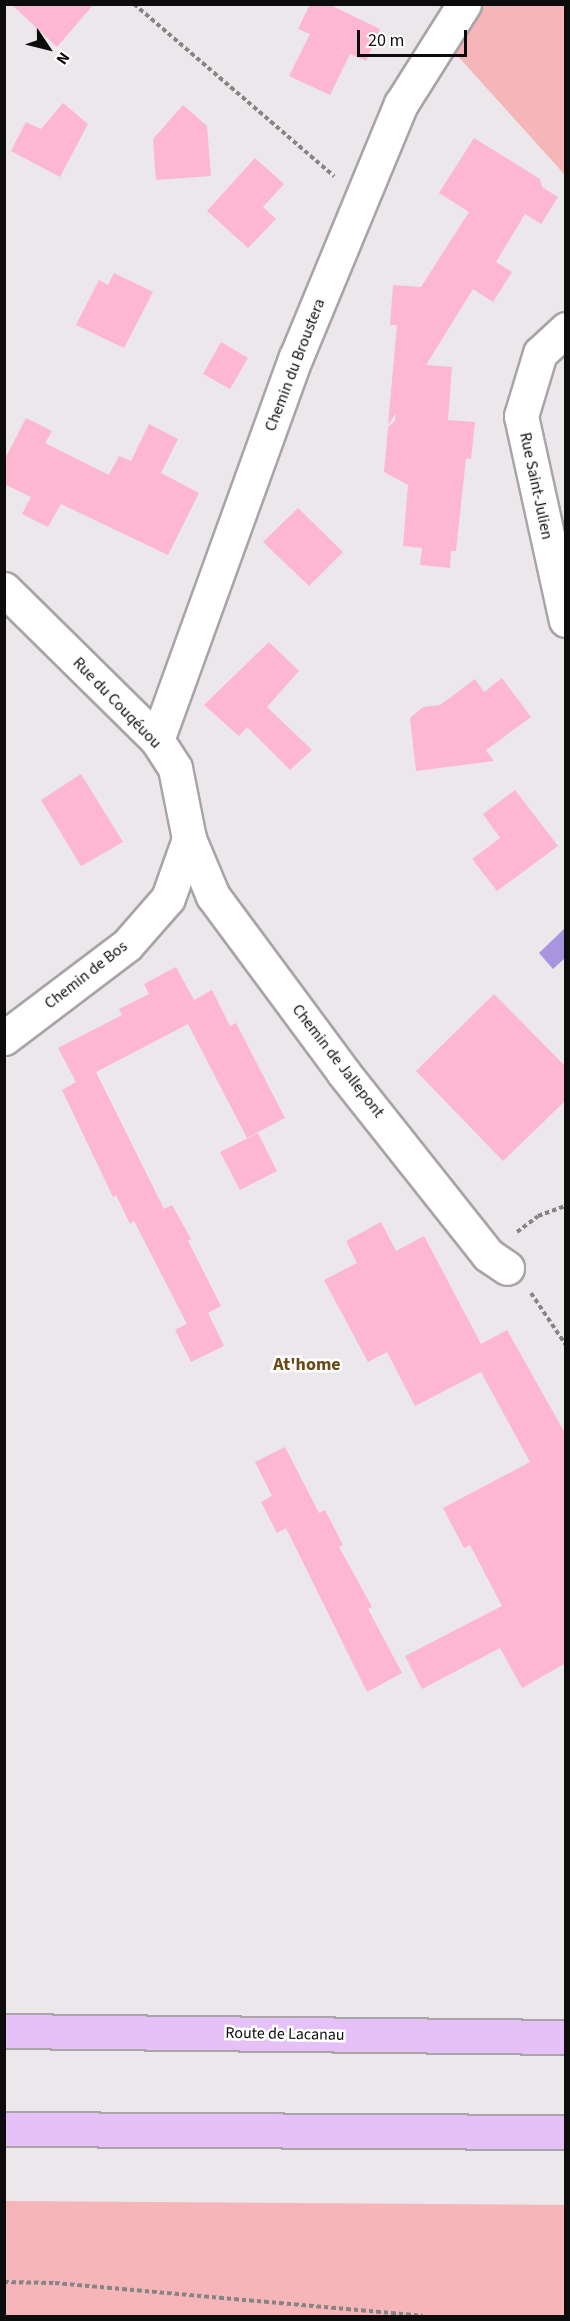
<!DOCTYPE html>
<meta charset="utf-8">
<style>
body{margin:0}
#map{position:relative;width:570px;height:2321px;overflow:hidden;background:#ebe7ea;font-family:"Source Sans 3",sans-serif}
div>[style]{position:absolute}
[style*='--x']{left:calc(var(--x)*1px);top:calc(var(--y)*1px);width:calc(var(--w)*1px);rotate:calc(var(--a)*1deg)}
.green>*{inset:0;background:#f6b5b9}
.water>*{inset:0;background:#a795e0}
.building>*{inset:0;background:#fdb7d1}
.path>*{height:4px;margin-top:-2px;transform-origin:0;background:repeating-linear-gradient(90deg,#878486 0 4.5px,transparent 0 7.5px)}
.roads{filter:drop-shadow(2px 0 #a8a4a7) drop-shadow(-2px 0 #a8a4a7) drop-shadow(0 2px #a8a4a7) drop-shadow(0 -2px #a8a4a7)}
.street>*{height:33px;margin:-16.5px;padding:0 16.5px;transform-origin:16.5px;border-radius:16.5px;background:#fff}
.primary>*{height:33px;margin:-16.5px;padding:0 16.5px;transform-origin:16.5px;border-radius:16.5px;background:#e6c1f8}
span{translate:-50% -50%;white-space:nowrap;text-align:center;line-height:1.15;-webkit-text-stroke:5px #fff;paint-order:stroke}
.street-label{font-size:16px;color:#0d0c0d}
.neighbourhood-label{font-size:18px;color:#6a4915;font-weight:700}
.frame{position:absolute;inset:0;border:6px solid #0d0c0d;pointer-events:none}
.north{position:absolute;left:18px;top:18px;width:60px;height:60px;-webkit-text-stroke:4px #fff;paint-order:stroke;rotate:125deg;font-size:16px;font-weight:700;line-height:24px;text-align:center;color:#0d0c0d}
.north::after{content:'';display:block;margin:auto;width:21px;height:27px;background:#0d0c0d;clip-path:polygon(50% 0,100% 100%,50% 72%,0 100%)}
.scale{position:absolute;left:357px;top:30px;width:110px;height:27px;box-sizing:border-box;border:3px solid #0d0c0d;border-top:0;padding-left:8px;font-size:18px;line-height:21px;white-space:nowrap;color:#0d0c0d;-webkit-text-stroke:4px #fff;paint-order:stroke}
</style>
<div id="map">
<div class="green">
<div style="clip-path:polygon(470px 5px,565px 5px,565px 175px,447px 44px)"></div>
<div style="clip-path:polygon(5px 2201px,565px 2205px,565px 2316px,5px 2316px)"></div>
</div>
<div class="water">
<div style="clip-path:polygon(565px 928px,565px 958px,553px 969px,539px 953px)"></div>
</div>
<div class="building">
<div style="clip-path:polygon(11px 4px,94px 4px,57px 47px)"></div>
<div style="clip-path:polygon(310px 4px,328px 4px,380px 29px,366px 61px,350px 54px,330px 95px,289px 76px,310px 34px,298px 29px)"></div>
<div style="clip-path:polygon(63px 103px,88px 124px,60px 177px,11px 151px,26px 122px,41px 129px)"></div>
<div style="clip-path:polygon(183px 105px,207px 126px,211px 176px,156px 180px,153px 139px)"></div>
<div style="clip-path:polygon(474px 138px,540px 179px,542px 187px,558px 197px,541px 224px,525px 214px,496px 262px,512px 272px,493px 302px,473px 289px,426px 365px,452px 367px,448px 420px,475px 422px,471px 459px,466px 458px,456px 551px,451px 551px,450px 568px,420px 565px,422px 548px,403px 546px,408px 485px,384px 472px,388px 427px,395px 421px,396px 413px,388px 425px,397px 325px,390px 325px,393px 285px,421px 287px,469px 212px,439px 193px)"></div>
<div style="clip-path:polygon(255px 158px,284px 184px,263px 207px,276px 219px,248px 248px,207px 211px)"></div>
<div style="clip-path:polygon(114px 273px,153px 292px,124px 348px,76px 325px,99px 280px,108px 285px)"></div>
<div style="clip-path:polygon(221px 342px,248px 358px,230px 389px,203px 374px)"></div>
<div style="clip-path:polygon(26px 418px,52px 431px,45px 443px,109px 475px,119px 456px,131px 461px,149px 424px,178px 439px,161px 473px,199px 493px,168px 555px,61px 504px,48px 527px,22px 514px,31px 497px,4px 484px,4px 461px)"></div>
<div style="clip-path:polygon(298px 508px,343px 552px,309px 586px,263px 542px)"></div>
<div style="clip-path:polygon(269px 642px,299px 671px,267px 707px,312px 750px,290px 770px,247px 727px,239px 736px,204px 705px)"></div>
<div style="clip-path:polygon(502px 678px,531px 717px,486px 750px,494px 761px,416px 771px,410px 718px,423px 707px,440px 705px,475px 679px,484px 692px)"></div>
<div style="clip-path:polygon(81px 774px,123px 842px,81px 866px,41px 800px)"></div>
<div style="clip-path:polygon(515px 790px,558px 846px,497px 891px,472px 859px,500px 838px,483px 814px)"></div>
<div style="clip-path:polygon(176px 967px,194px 1000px,212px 990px,230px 1026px,236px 1023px,285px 1118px,247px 1138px,188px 1024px,96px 1072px,164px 1209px,172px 1205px,191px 1239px,188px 1241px,221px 1306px,208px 1313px,224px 1346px,191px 1362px,175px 1330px,202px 1316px,187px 1324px,134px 1221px,130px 1224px,116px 1195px,113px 1197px,62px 1090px,76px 1082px,58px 1048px,122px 1015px,119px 1009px,149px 994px,144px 984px)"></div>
<div style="clip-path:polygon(494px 994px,566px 1067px,566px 1100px,503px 1161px,416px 1071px)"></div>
<div style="clip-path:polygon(258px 1133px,277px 1171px,240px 1190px,220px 1152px)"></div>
<div style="clip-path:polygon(381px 1222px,396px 1251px,424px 1236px,481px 1344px,507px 1330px,566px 1435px,566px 1663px,522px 1688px,500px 1648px,422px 1689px,405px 1656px,502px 1606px,470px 1545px,464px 1548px,443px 1508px,530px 1462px,481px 1372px,415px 1406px,387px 1352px,368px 1362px,324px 1280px,357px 1263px,346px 1241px)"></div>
<div style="clip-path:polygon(285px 1447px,319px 1513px,325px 1510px,343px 1545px,339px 1547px,372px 1607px,368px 1609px,402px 1673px,367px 1692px,286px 1528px,277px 1533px,261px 1502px,272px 1496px,255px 1462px)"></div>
</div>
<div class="path">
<div style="--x:134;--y:4;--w:264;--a:40.7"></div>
<div style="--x:517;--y:1232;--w:26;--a:-37"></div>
<div style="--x:538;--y:1216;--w:30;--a:-20"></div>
<div style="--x:531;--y:1293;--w:63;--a:56.1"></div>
<div style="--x:4;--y:2282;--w:51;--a:1.1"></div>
<div style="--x:55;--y:2283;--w:369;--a:5.1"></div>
</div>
<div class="roads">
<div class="street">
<div style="--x:566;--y:329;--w:35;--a:137"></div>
<div style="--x:540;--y:353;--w:66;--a:106.8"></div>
<div style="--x:521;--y:416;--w:209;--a:77.6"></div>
<div style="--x:4;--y:589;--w:215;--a:44.6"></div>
<div style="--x:157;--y:740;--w:33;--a:57"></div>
<div style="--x:175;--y:768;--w:72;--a:78.8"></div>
<div style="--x:189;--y:839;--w:62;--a:67.2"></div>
<div style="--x:213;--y:896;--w:219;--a:53.5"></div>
<div style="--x:343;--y:1072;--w:233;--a:51.6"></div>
<div style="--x:488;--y:1255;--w:23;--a:34"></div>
<div style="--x:157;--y:740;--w:407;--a:-70.1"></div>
<div style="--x:296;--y:357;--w:274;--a:-67.5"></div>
<div style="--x:401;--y:104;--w:118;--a:-57.8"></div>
<div style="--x:4;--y:1038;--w:154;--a:-37.1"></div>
<div style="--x:127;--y:945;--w:62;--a:-48.9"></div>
<div style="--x:168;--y:898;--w:63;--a:-70.4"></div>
</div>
<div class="primary">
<div style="--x:4;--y:2031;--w:562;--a:0.61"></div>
<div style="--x:4;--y:2129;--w:562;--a:0.31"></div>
</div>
</div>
<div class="street-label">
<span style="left:295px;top:365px;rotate:-69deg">Chemin du Broustera</span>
<span style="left:536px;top:486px;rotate:78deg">Rue Saint-Julien</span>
<span style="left:117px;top:703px;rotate:46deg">Rue du Couqéuou</span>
<span style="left:86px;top:975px;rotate:-38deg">Chemin de Bos</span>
<span style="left:338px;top:1061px;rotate:52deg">Chemin de Jallepont</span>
<span style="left:285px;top:2034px;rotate:1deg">Route de Lacanau</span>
</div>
<div class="neighbourhood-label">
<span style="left:307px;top:1365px">At'home</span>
</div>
<div class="frame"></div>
<div class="north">N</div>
<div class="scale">20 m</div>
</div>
